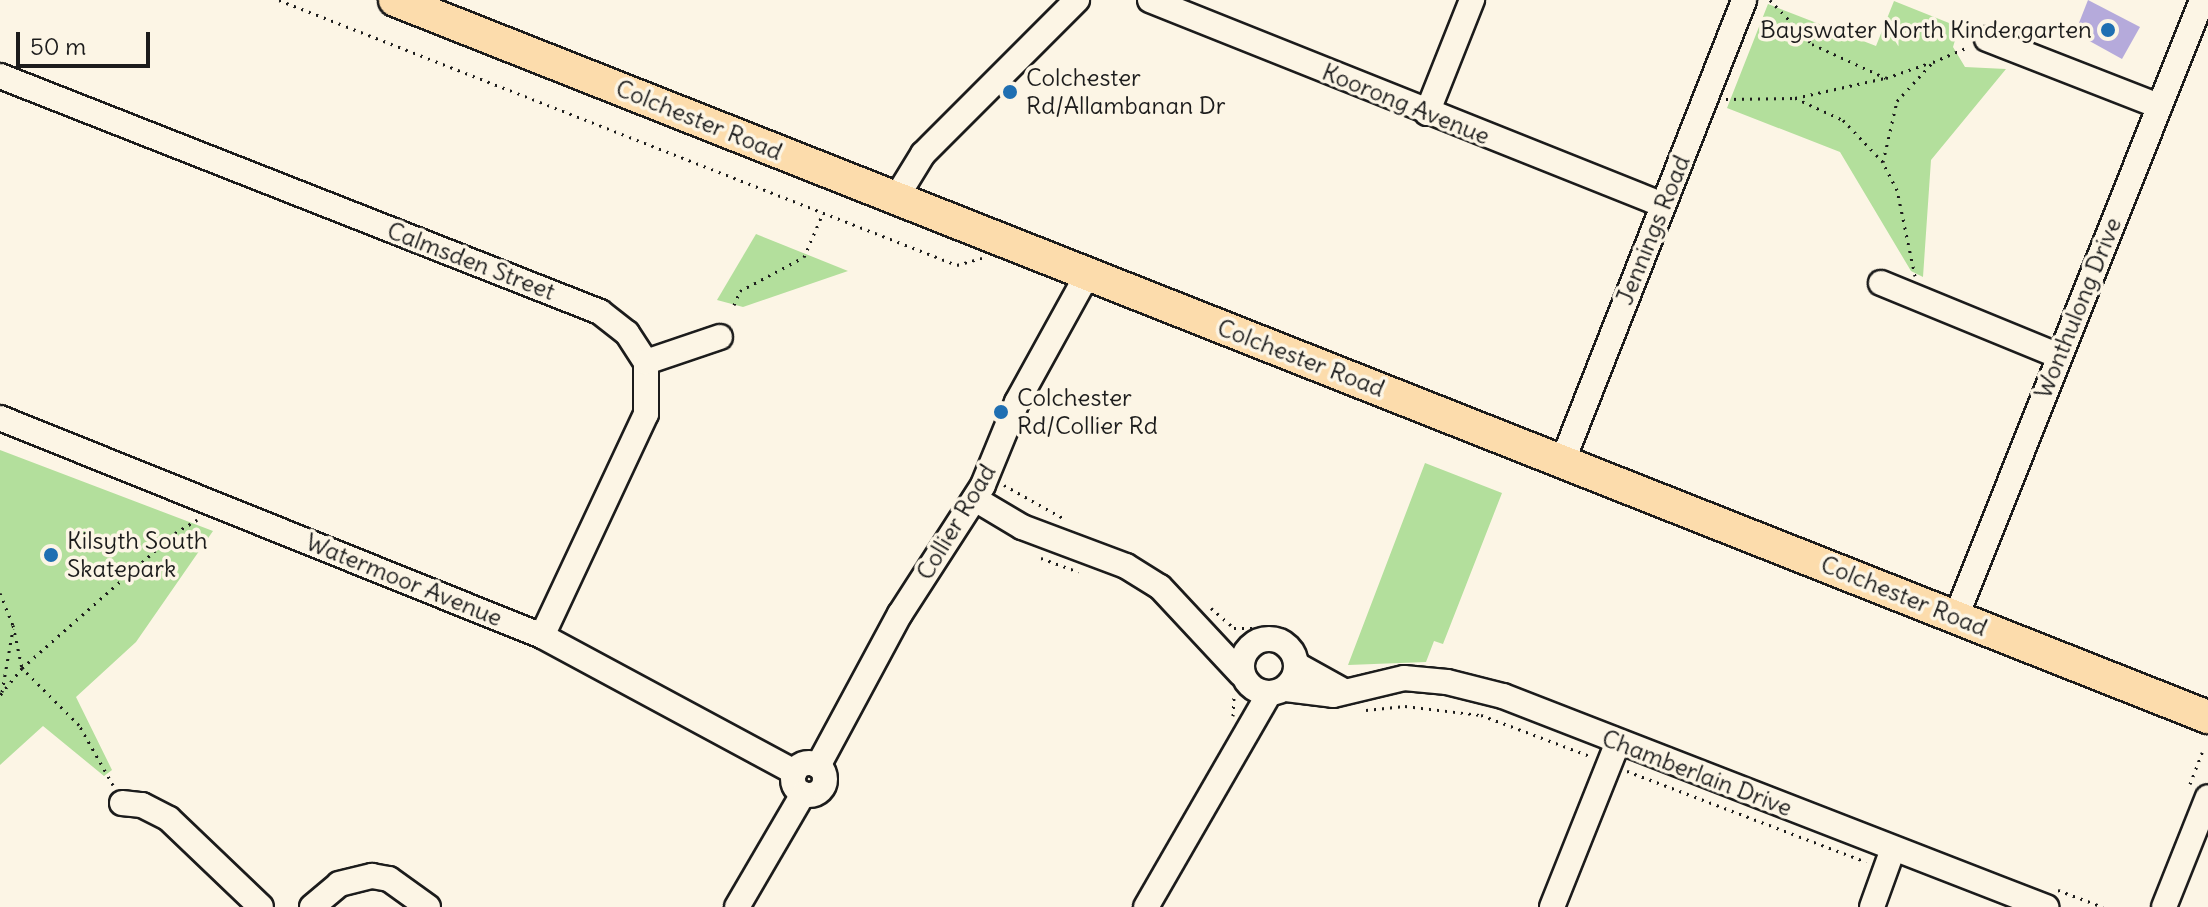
<!DOCTYPE html>
<style>
body{margin:0}
#map{position:relative;width:2208px;height:907px;overflow:hidden;background:#fcf5e5;font-family:Delius,sans-serif}
div>[style]{position:absolute}
[style*='--x']{left:calc(var(--x)*1px);top:calc(var(--y)*1px);width:calc(var(--w)*1px);rotate:calc(var(--a)*1deg)}
.green>*{inset:0;background:#b3df9c}
.building>*{inset:0;background:#b5aadb}
.path>*{height:3px;margin-top:-1.5px;transform-origin:0;background:repeating-linear-gradient(90deg,#1c1c1c 0 2px,transparent 0 8px)}
.roads{filter:drop-shadow(2px 0 #1c1c1c) drop-shadow(-2px 0 #1c1c1c) drop-shadow(0 2px #1c1c1c) drop-shadow(0 -2px #1c1c1c)}
.minor>*{height:24px;margin:-12px;padding:0 12px;transform-origin:12px;border-radius:12px;background:#fcf5e5}
.minor>.ring{margin:-12px;padding:0;box-sizing:content-box;background:none;border:24px solid #fcf5e5;border-radius:50%}
.major>*{height:32px;margin:-16px;padding:0 16px;transform-origin:16px;border-radius:16px;background:#fcdcac}
.dots>*{width:22px;height:22px;translate:-50% -50%;box-sizing:border-box;border:4px solid #fcf5e5;border-radius:50%}
span{translate:-50% -50%;white-space:nowrap;text-align:center;line-height:1.15;-webkit-text-stroke:7px #fcf5e5;paint-order:stroke}
.poi-label{font-size:24px;color:#1c1c1c}
.right{translate:-100% -50%;text-align:right}
.left{translate:0 -50%;text-align:left}
.street-label{font-size:24px;color:#1c1c1c}
.scale{position:absolute;left:16px;top:32px;width:134px;height:36px;box-sizing:border-box;border:4px solid #1c1c1c;border-top:0;padding-left:10px;font-size:24px;line-height:28px;white-space:nowrap;color:#1c1c1c;-webkit-text-stroke:6px #fcf5e5;paint-order:stroke}
</style>
<div id="map">
<div class="green">
<div style="clip-path:polygon(1894px 1px,1959px 27px,1953px 47px,1965px 67px,2006px 69px,1931px 160px,1923px 277px,1911px 271px,1840px 152px,1727px 108px,1768px 4px,1876px 46px)"></div>
<div style="clip-path:polygon(756px 234px,848px 271px,743px 307px,717px 300px)"></div>
<div style="clip-path:polygon(0 450px,213px 531px,136px 642px,76px 697px,112px 770px,104px 776px,43px 726px,0 765px)"></div>
<div style="clip-path:polygon(1425px 463px,1502px 493px,1443px 644px,1434px 641px,1426px 662px,1348px 665px)"></div>
</div>
<div class="building">
<div style="clip-path:polygon(2088px 0,2140px 27px,2122px 59px,2075px 33px)"></div>
</div>
<div class="path">
<div style="--x:279;--y:0;--w:728;--a:21.35"></div>
<div style="--x:957;--y:265;--w:26;--a:-16"></div>
<div style="--x:1770;--y:0;--w:61;--a:46.3"></div>
<div style="--x:1812;--y:44;--w:81;--a:24.7"></div>
<div style="--x:1886;--y:78;--w:46;--a:-19.2"></div>
<div style="--x:1795;--y:98;--w:92;--a:-12.5"></div>
<div style="--x:1726;--y:99;--w:69;--a:-0.8"></div>
<div style="--x:1795;--y:98;--w:53;--a:24.6"></div>
<div style="--x:1843;--y:120;--w:58;--a:46.4"></div>
<div style="--x:1915;--y:276;--w:88;--a:-101.8"></div>
<div style="--x:1897;--y:190;--w:31;--a:-117"></div>
<div style="--x:1883;--y:162;--w:63;--a:-77.1"></div>
<div style="--x:1897;--y:101;--w:53;--a:-47.3"></div>
<div style="--x:1933;--y:62;--w:38;--a:-23"></div>
<div style="--x:734;--y:305;--w:15;--a:-67"></div>
<div style="--x:740;--y:291;--w:72;--a:-28"></div>
<div style="--x:804;--y:257;--w:48;--a:-66.6"></div>
<div style="--x:1004;--y:485;--w:68;--a:29.2"></div>
<div style="--x:1041;--y:558;--w:40;--a:20.2"></div>
<div style="--x:0;--y:593;--w:35;--a:68"></div>
<div style="--x:13;--y:625;--w:44;--a:78.2"></div>
<div style="--x:22;--y:668;--w:35;--a:129"></div>
<div style="--x:1211;--y:608;--w:30;--a:41"></div>
<div style="--x:1234;--y:628;--w:50;--a:0"></div>
<div style="--x:1284;--y:628;--w:23;--a:43"></div>
<div style="--x:2;--y:692;--w:64;--a:-80.1"></div>
<div style="--x:1366;--y:710;--w:39;--a:-6"></div>
<div style="--x:1405;--y:706;--w:77;--a:6.8"></div>
<div style="--x:1481;--y:715;--w:116;--a:20.6"></div>
<div style="--x:1233;--y:716;--w:22;--a:-87"></div>
<div style="--x:1627;--y:771;--w:256;--a:20.8"></div>
<div style="--x:2190;--y:784;--w:34;--a:-69"></div>
<div style="--x:113;--y:785;--w:69;--a:-119.5"></div>
<div style="--x:79;--y:725;--w:81;--a:-135"></div>
<div style="--x:22;--y:668;--w:204;--a:-41.4"></div>
<div style="--x:175;--y:533;--w:26;--a:-31"></div>
<div style="--x:2058;--y:890;--w:48;--a:20.7"></div>
</div>
<div class="roads">
<div class="minor">
<div style="--x:1150;--y:0;--w:552;--a:21.78"></div>
<div style="--x:1987;--y:39;--w:185;--a:21.3"></div>
<div style="--x:0;--y:76;--w:645;--a:21.47"></div>
<div style="--x:600;--y:312;--w:34;--a:38"></div>
<div style="--x:627;--y:333;--w:35;--a:57"></div>
<div style="--x:646;--y:362;--w:52;--a:90"></div>
<div style="--x:646;--y:414;--w:245;--a:115.1"></div>
<div style="--x:1427;--y:113;--w:122;--a:-68.3"></div>
<div style="--x:896;--y:198;--w:52;--a:-58.5"></div>
<div style="--x:923;--y:154;--w:218;--a:-45"></div>
<div style="--x:1881;--y:283;--w:192;--a:22.3"></div>
<div style="--x:646;--y:362;--w:78;--a:-18.7"></div>
<div style="--x:0;--y:418;--w:584;--a:21.91"></div>
<div style="--x:542;--y:636;--w:287;--a:28.3"></div>
<div style="--x:1563;--y:460;--w:494;--a:-68.5"></div>
<div style="--x:975;--y:499;--w:55;--a:30.8"></div>
<div style="--x:1022;--y:527;--w:111;--a:20.6"></div>
<div style="--x:1126;--y:566;--w:40;--a:32"></div>
<div style="--x:1160;--y:587;--w:119;--a:47"></div>
<div style="--x:1956;--y:617;--w:664;--a:-68.26"></div>
<div class="ring" style="left:1242px;top:639px;width:30px;height:30px"></div>
<div style="--x:1297;--y:665;--w:51;--a:29.1"></div>
<div style="--x:1286;--y:689;--w:47;--a:7.3"></div>
<div style="--x:1333;--y:695;--w:73;--a:-13.5"></div>
<div style="--x:1404;--y:678;--w:43;--a:5.3"></div>
<div style="--x:1447;--y:682;--w:58;--a:14"></div>
<div style="--x:1503;--y:696;--w:583;--a:21.24"></div>
<div class="ring" style="left:793px;top:763px;width:8px;height:8px"></div>
<div style="--x:818;--y:766;--w:173;--a:-61.7"></div>
<div style="--x:900;--y:614;--w:153;--a:-57.2"></div>
<div style="--x:983;--y:485;--w:90;--a:-67.7"></div>
<div style="--x:1017;--y:402;--w:145;--a:-61.1"></div>
<div style="--x:122;--y:803;--w:20;--a:6"></div>
<div style="--x:142;--y:805;--w:30;--a:27"></div>
<div style="--x:169;--y:819;--w:127;--a:43.7"></div>
<div style="--x:312;--y:907;--w:35;--a:-40"></div>
<div style="--x:339;--y:884;--w:34;--a:-14"></div>
<div style="--x:372;--y:876;--w:17;--a:10"></div>
<div style="--x:389;--y:879;--w:48;--a:35.7"></div>
<div style="--x:737;--y:907;--w:131;--a:-59.7"></div>
<div style="--x:1146;--y:907;--w:246;--a:-60"></div>
<div style="--x:1552;--y:907;--w:178;--a:-68.2"></div>
<div style="--x:1872;--y:907;--w:62;--a:-70.1"></div>
<div style="--x:2164;--y:907;--w:118;--a:-68.2"></div>
</div>
<div class="major">
<div style="--x:395;--y:0;--w:1950;--a:21.58"></div>
</div>
</div>
<div class="dots">
<div style="left:2108px;top:30px;background:#1f6fb2"></div>
<div style="left:1010px;top:92px;background:#1f6fb2"></div>
<div style="left:1001px;top:412px;background:#1f6fb2"></div>
<div style="left:51px;top:555px;background:#1f6fb2"></div>
</div>
<div class="poi-label">
<span class="right" style="left:2092px;top:30px">Bayswater North Kindergarten</span>
<span class="left" style="left:1026px;top:92px">Colchester<br>Rd/Allambanan Dr</span>
<span class="left" style="left:1017px;top:412px">Colchester<br>Rd/Collier Rd</span>
<span class="left" style="left:67px;top:555px">Kilsyth South<br>Skatepark</span>
</div>
<div class="street-label">
<span style="left:1406px;top:104px;rotate:22deg">Koorong Avenue</span>
<span style="left:699px;top:120px;rotate:22deg">Colchester Road</span>
<span style="left:1653px;top:230px;rotate:-68deg">Jennings Road</span>
<span style="left:471px;top:261px;rotate:21deg">Calmsden Street</span>
<span style="left:2078px;top:308px;rotate:-68deg">Wonthulong Drive</span>
<span style="left:1301px;top:358px;rotate:21deg">Colchester Road</span>
<span style="left:956px;top:522px;rotate:-59deg">Collier Road</span>
<span style="left:404px;top:580px;rotate:22deg">Watermoor Avenue</span>
<span style="left:1904px;top:596px;rotate:22deg">Colchester Road</span>
<span style="left:1697px;top:773px;rotate:21deg">Chamberlain Drive</span>
</div>
<div class="scale">50 m</div>
</div>
